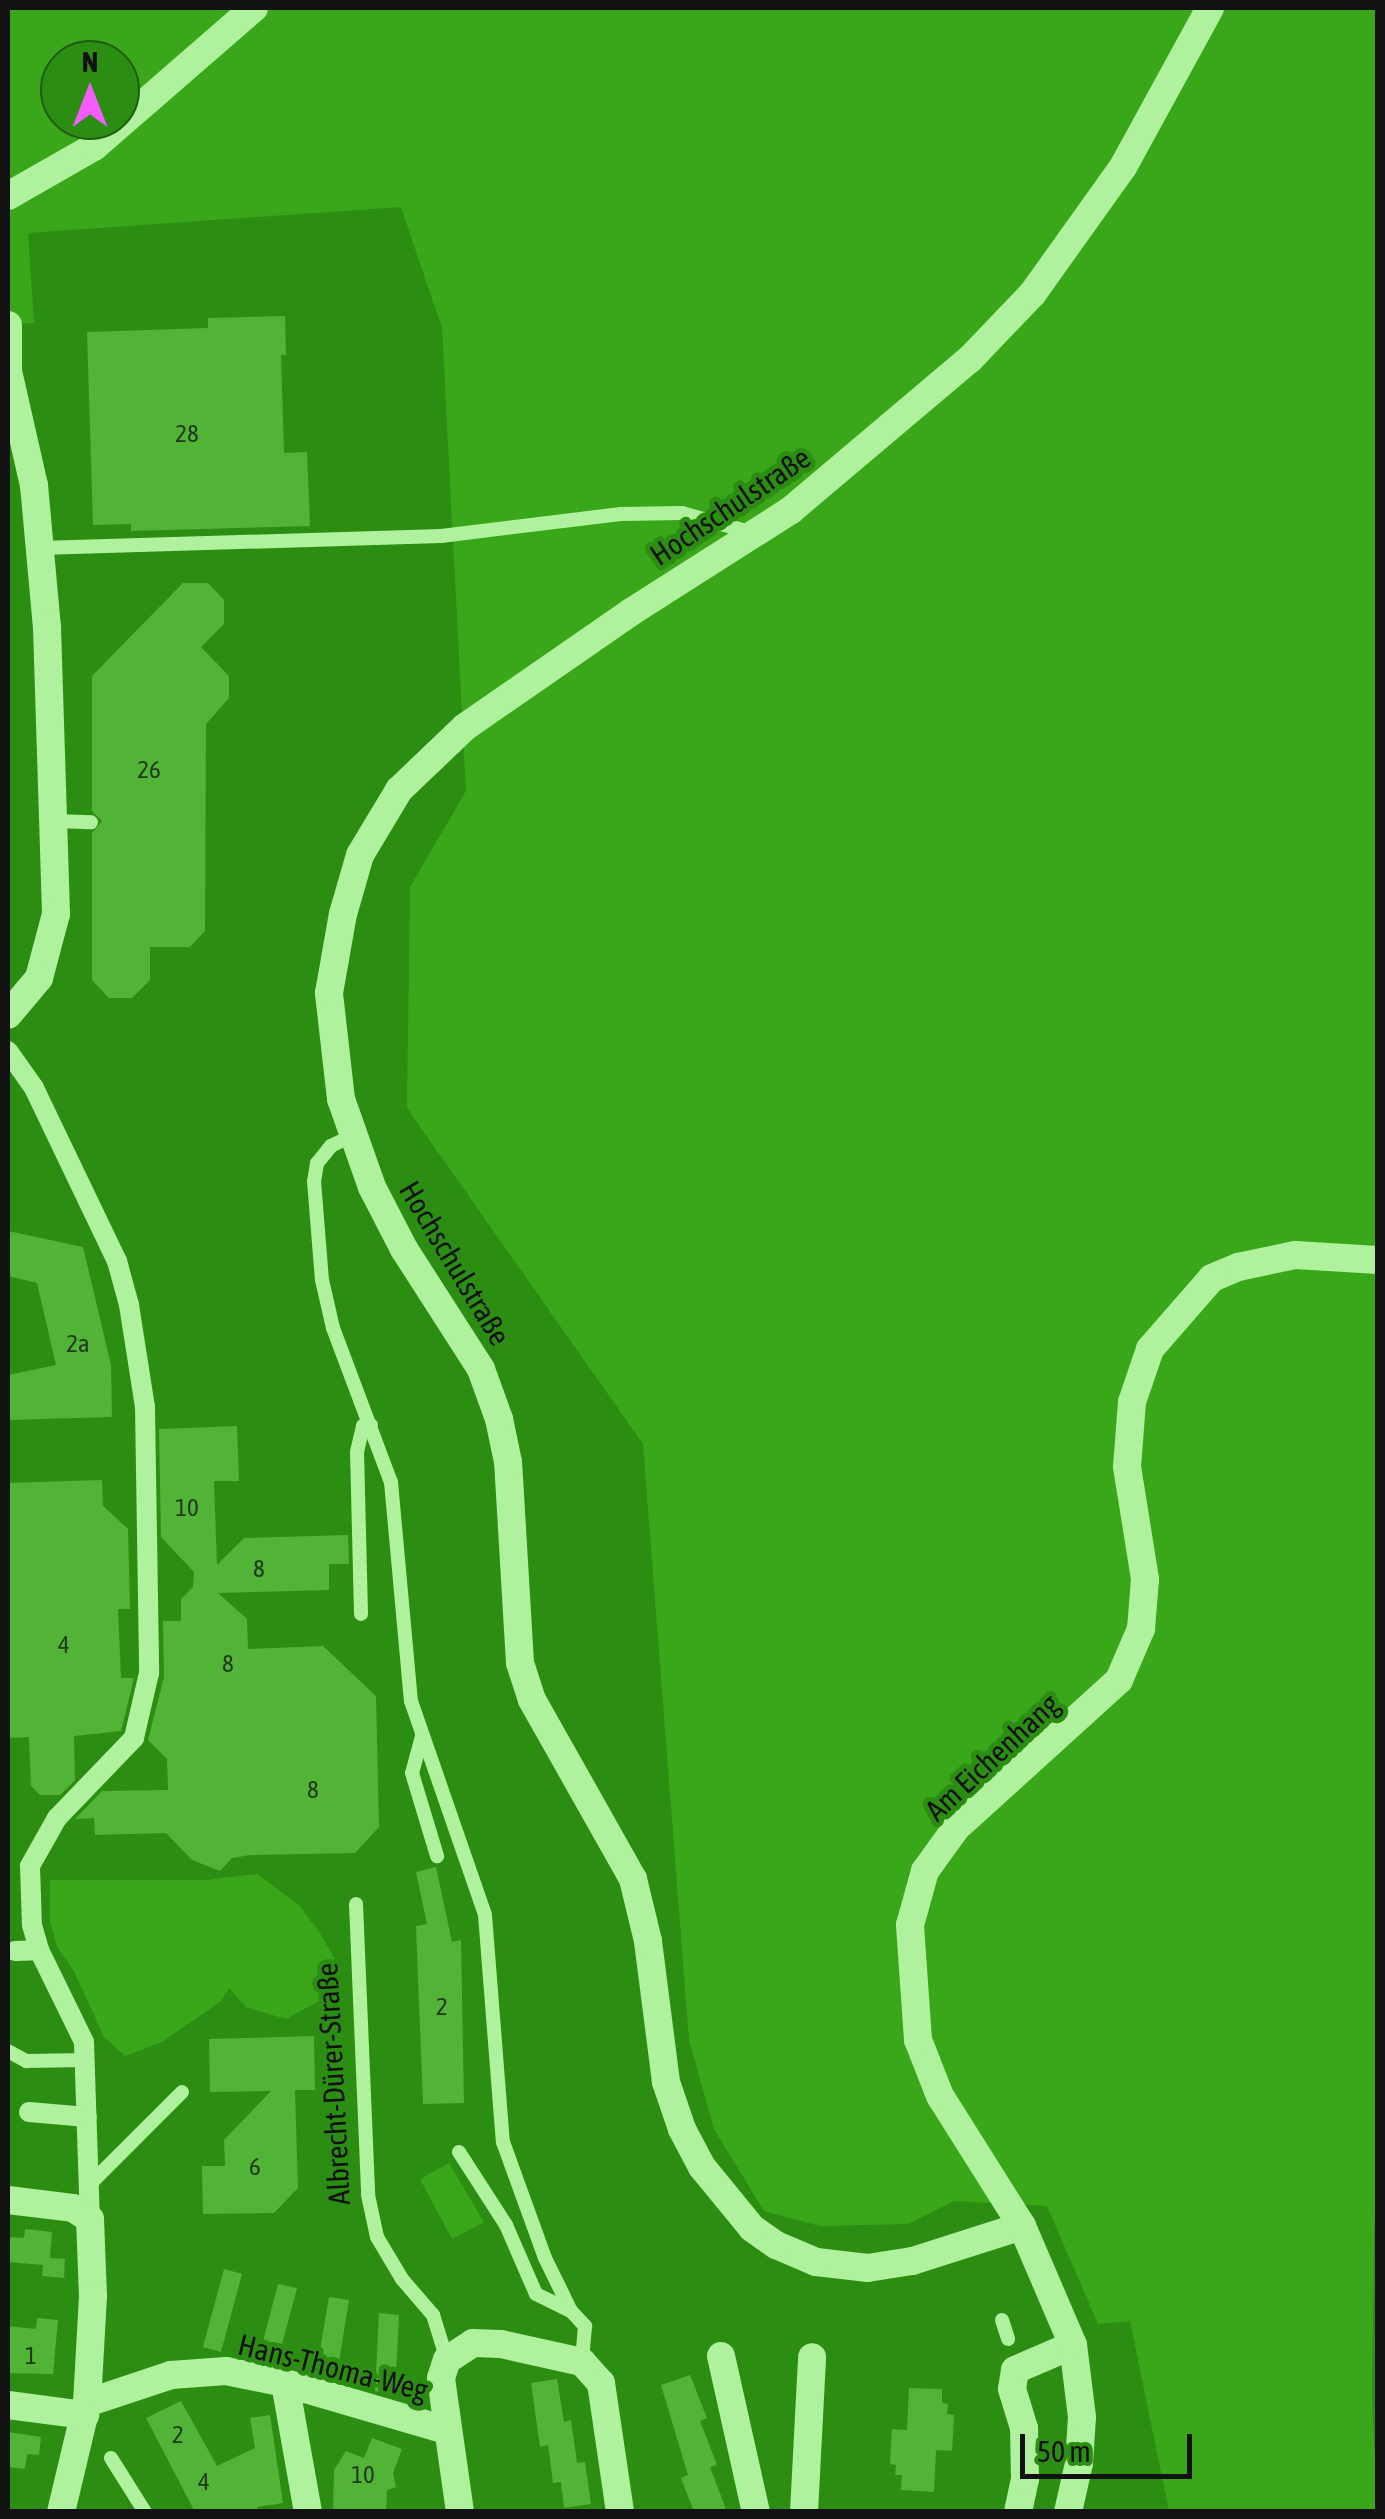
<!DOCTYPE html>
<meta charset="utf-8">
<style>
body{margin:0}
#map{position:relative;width:1385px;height:2519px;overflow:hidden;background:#2c8d13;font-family:"Asap Condensed",sans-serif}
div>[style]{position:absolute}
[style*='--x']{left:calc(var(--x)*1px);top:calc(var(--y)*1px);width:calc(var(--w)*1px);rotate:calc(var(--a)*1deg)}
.green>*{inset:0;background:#3aa71a}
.building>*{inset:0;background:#52b436}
.service>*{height:14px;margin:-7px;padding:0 7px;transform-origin:7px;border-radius:7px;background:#aff19c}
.pedestrian>*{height:20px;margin:-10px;padding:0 10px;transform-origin:10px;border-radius:10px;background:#aff19c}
.minor>*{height:28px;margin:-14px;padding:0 14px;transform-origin:14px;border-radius:14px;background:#aff19c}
span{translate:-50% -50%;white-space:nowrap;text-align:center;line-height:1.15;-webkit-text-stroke:10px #2c8d13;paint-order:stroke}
.number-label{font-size:25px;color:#213a1a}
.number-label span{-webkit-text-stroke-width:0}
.street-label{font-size:30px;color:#111}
.frame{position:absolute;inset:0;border:10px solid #111;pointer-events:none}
.north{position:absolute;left:40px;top:40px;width:100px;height:100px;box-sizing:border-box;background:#2c8d13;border:2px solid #215b12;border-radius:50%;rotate:0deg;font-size:28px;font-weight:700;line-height:40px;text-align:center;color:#111}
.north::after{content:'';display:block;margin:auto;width:35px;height:45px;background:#f55cff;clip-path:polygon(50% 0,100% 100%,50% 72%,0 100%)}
.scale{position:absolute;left:1020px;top:2434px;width:172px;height:45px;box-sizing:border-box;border:5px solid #111;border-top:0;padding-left:12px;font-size:30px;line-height:35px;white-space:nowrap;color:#111;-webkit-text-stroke:8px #2c8d13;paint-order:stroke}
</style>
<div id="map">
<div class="green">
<div style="clip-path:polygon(evenodd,8px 8px,1377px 8px,1378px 1965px,1372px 2395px,1377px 2511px,1169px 2511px,1130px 2321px,1098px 2324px,1047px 2206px,954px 2201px,908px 2224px,820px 2226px,764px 2211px,714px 2129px,689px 2040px,643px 1444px,407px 1108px,410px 887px,466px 791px,442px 328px,401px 207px,28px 233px,34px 323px,8px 324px,8px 8px,60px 60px,120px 60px,120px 120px,60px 120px,60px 60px)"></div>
<div style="clip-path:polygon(257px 1874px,299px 1905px,320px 1933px,339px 1967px,330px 1995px,286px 2019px,246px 2007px,229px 1988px,221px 2001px,162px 2042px,125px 2056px,104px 2037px,74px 1971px,57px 1947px,50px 1920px,50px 1880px,207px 1880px)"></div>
<div style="clip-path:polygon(449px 2163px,484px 2222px,452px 2239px,420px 2179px)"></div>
</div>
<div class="building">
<div style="clip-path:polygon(285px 316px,286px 355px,281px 355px,284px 453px,307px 452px,310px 526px,131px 531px,131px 524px,93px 525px,87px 332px,208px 328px,208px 318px)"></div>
<div style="clip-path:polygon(183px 583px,208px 583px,224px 600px,224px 624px,201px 647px,229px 676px,229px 698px,206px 724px,205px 931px,190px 947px,150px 947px,150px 980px,132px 998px,109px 998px,92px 980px,92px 833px,102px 821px,92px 811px,92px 676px)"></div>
<div style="clip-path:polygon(8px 1231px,83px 1247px,111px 1365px,112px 1417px,8px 1420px,8px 1375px,56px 1365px,37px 1283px,8px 1276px)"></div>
<div style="clip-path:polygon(237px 1426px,239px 1481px,214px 1481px,217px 1565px,244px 1538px,348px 1535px,349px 1564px,329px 1564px,329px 1590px,218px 1593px,247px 1619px,248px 1649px,323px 1646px,376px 1696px,379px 1827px,355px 1853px,250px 1855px,232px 1858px,220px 1871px,192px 1860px,166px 1833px,95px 1835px,94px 1818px,75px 1819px,102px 1791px,168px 1790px,167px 1759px,148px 1740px,164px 1677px,163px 1621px,181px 1621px,181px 1599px,193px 1587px,194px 1572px,161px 1537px,159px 1429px)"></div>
<div style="clip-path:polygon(102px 1480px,103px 1506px,128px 1529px,130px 1609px,118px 1609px,121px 1678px,134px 1678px,121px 1731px,74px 1736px,75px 1780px,60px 1795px,40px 1795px,31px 1786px,29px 1737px,8px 1738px,8px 1483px)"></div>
<div style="clip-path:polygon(436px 1867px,452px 1942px,461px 1940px,464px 2103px,423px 2104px,416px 1926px,427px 1924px,416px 1872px)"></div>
<div style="clip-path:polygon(314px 2036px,315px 2090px,295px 2090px,298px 2188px,274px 2213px,203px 2214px,202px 2166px,225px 2166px,224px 2140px,271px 2091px,210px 2092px,209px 2039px)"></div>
<div style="clip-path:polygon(25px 2229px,52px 2232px,50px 2258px,65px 2259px,64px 2278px,42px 2276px,43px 2265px,8px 2262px,8px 2237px,24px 2238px)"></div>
<div style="clip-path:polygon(224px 2269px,242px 2274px,221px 2352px,203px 2347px)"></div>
<div style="clip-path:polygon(278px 2284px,297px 2288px,277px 2363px,258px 2360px)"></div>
<div style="clip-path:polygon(329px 2297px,349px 2300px,336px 2380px,316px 2374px)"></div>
<div style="clip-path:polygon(379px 2313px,399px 2315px,395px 2395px,375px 2391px)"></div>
<div style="clip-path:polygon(37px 2318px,58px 2320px,53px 2374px,8px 2373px,8px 2326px,36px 2329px)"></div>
<div style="clip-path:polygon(690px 2375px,707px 2418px,700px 2421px,717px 2465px,710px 2467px,727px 2512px,694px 2512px,681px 2478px,688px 2475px,661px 2385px)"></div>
<div style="clip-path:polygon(557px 2379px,564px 2422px,571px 2420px,577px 2463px,585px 2462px,591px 2504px,564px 2508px,561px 2482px,553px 2483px,548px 2445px,540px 2447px,531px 2383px)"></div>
<div style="clip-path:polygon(909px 2388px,942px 2389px,942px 2403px,948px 2404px,947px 2414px,954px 2415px,952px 2451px,936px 2450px,934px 2492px,901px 2490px,902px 2475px,895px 2475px,896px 2465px,890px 2464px,892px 2429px,907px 2430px)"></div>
<div style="clip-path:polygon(181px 2401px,217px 2466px,255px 2448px,250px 2418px,270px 2415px,283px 2503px,257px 2507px,259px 2512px,195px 2512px,146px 2418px)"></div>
<div style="clip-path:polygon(8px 2432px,41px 2437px,39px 2455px,27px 2454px,25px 2469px,8px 2467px)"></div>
<div style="clip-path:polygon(372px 2438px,402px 2449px,393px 2473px,396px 2487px,387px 2490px,386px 2512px,333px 2512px,334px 2470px,346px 2451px,364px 2458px)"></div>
</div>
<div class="service">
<div style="--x:40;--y:548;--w:401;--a:-1.7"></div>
<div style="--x:441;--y:536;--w:181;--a:-7"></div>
<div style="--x:621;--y:514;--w:61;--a:-0.9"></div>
<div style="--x:682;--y:513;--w:74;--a:15.7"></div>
<div style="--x:55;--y:821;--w:36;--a:2"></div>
<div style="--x:352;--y:1136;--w:23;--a:155"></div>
<div style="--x:331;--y:1146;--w:22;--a:129"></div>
<div style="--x:317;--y:1163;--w:18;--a:99"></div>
<div style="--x:314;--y:1181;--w:99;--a:85.4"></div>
<div style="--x:322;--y:1280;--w:49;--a:77.1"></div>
<div style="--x:333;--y:1328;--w:165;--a:69.4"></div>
<div style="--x:391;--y:1482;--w:220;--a:84.8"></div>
<div style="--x:411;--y:1701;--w:226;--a:70.9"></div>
<div style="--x:485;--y:1915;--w:228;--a:85.5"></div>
<div style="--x:503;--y:2142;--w:123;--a:70.1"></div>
<div style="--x:545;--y:2258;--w:59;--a:63.9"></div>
<div style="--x:571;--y:2311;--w:21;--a:47"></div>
<div style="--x:585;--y:2326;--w:36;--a:95"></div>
<div style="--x:361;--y:1614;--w:162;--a:-91.4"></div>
<div style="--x:357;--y:1452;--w:27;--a:-77"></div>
<div style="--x:363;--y:1426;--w:8;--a:-7"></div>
<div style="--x:422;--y:1736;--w:38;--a:105"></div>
<div style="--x:412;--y:1773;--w:87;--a:73.2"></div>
<div style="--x:356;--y:1904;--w:291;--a:87.6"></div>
<div style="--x:368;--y:2195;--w:43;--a:77.9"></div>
<div style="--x:377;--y:2237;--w:49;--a:59.2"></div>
<div style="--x:402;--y:2279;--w:48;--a:49.3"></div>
<div style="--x:433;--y:2315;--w:47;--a:72.7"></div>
<div style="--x:8;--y:2051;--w:21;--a:29"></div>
<div style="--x:26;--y:2061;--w:59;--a:-1"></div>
<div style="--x:459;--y:2152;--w:87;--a:57.2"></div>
<div style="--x:506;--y:2225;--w:75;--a:66.5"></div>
<div style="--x:536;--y:2294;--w:39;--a:26"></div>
<div style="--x:90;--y:2184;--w:130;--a:-45"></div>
<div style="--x:1002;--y:2320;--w:20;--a:72"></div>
<div style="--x:111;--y:2458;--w:64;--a:57.8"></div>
</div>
<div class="pedestrian">
<div style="--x:8;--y:1051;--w:45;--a:54.9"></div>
<div style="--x:34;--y:1088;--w:192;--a:64.4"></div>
<div style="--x:117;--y:1261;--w:46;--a:74.7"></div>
<div style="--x:129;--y:1305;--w:103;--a:81.1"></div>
<div style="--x:145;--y:1407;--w:266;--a:89.1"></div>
<div style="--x:149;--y:1673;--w:67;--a:103"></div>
<div style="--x:134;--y:1738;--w:111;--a:133.9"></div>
<div style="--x:57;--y:1818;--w:55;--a:119.4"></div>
<div style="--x:30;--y:1866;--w:59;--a:88.1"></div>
<div style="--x:32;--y:1925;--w:26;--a:74"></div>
<div style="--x:39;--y:1950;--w:102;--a:63.9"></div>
<div style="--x:84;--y:2042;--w:177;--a:88.1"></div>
<div style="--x:15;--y:1951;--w:24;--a:-2"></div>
<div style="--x:29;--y:2112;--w:58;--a:4.9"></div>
</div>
<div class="minor">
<div style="--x:8;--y:196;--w:99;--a:-29.7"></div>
<div style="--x:94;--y:147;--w:212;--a:-41"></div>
<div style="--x:8;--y:325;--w:46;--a:90"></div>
<div style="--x:8;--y:371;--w:117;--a:77.2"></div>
<div style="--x:34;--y:485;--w:143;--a:84.8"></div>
<div style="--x:47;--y:627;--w:287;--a:88.2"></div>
<div style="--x:56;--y:914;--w:66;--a:104.9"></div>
<div style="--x:39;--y:978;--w:48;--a:130"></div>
<div style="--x:8;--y:2200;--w:65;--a:7"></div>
<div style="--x:73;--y:2208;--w:20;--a:33"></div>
<div style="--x:90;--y:2219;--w:77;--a:87.8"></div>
<div style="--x:93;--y:2296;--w:107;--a:93.2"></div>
<div style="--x:87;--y:2403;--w:112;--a:103.4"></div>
<div style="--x:1022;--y:2226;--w:115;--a:162.3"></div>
<div style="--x:912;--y:2261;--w:45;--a:171"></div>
<div style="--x:868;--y:2268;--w:52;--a:-173.4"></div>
<div style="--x:816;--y:2262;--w:43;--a:-157"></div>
<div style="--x:776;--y:2245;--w:29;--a:-145"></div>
<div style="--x:752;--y:2228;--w:79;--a:-129.3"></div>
<div style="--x:702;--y:2167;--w:43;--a:-117.8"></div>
<div style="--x:682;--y:2129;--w:50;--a:-108.8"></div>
<div style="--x:666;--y:2082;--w:142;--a:-97.3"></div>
<div style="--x:648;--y:1941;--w:64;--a:-103.6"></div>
<div style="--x:633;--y:1879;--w:206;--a:-119.4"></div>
<div style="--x:532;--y:1700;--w:39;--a:-108"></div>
<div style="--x:520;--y:1663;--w:201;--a:-93.4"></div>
<div style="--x:508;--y:1462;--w:44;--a:-101.8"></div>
<div style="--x:499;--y:1419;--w:53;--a:-109.8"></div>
<div style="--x:481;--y:1369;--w:143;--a:-122.7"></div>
<div style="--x:404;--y:1249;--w:70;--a:-117.3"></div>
<div style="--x:372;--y:1187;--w:93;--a:-109.4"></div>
<div style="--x:341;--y:1099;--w:107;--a:-96.5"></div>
<div style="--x:329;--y:993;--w:80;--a:-80"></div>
<div style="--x:343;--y:914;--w:61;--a:-73.9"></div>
<div style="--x:360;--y:855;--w:76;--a:-59"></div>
<div style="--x:399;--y:790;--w:91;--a:-43.7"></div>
<div style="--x:465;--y:727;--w:202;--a:-34.7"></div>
<div style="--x:631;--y:612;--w:190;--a:-32.5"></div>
<div style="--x:791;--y:510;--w:234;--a:-40.2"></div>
<div style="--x:970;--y:359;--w:91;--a:-46.3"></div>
<div style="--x:1033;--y:293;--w:155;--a:-54.5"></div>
<div style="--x:1123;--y:167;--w:181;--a:-61.3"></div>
<div style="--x:721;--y:2356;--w:160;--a:77.4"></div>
<div style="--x:285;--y:2383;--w:131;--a:79.9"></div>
<div style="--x:87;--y:2403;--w:89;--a:-18.4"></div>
<div style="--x:171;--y:2375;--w:55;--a:-4.2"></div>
<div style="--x:226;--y:2371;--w:60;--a:11.5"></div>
<div style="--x:285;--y:2383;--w:168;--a:16.3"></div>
<div style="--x:8;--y:2405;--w:78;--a:7.4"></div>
<div style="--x:460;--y:2512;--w:135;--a:-98.1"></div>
<div style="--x:441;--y:2378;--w:19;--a:-72"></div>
<div style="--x:447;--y:2360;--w:31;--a:-33"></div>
<div style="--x:473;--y:2343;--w:28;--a:2"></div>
<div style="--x:501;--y:2344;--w:83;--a:12.5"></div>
<div style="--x:582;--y:2362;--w:28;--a:48"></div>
<div style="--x:601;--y:2383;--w:130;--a:81.6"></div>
<div style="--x:804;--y:2512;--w:155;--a:-87"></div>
<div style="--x:1018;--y:2512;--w:34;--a:-78"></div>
<div style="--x:1025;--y:2479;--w:51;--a:-91.1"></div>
<div style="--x:1024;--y:2428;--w:41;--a:-107.1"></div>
<div style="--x:1012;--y:2389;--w:19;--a:-81"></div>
<div style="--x:1015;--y:2370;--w:63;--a:-23.3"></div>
<div style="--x:1068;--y:2512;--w:50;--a:-77.3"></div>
<div style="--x:1079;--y:2463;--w:46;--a:-86.3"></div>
<div style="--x:1082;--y:2417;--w:73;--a:-97.1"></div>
<div style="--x:1073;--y:2345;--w:129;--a:-113.2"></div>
<div style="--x:1022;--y:2226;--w:154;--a:-122.2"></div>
<div style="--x:940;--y:2096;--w:60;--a:-111.4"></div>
<div style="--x:918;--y:2040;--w:115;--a:-94"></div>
<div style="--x:910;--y:1925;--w:56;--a:-74.5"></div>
<div style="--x:925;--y:1871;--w:53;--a:-54.2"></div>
<div style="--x:956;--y:1828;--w:220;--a:-42.2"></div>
<div style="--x:1119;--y:1680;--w:56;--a:-66.7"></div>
<div style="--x:1141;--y:1629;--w:50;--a:-85.4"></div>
<div style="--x:1145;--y:1579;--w:113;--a:-99.1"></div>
<div style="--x:1127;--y:1467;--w:65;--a:-85.6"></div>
<div style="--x:1132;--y:1402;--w:56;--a:-71.2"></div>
<div style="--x:1150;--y:1349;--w:94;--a:-48.9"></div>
<div style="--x:1212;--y:1278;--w:28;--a:-23"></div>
<div style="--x:1238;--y:1267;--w:58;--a:-11.9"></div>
<div style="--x:1295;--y:1255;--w:83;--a:3.4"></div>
</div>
<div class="number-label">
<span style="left:187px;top:433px">28</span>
<span style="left:149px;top:769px">26</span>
<span style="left:78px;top:1343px">2a</span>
<span style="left:187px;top:1507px">10</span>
<span style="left:259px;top:1568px">8</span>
<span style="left:64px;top:1644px">4</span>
<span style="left:228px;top:1663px">8</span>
<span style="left:313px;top:1789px">8</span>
<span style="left:442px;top:2006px">2</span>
<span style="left:255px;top:2166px">6</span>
<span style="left:31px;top:2355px">1</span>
<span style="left:178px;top:2434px">2</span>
<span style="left:363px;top:2474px">10</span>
<span style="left:204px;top:2481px">4</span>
</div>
<div class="street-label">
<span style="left:730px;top:506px;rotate:-34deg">Hochschulstraße</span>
<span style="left:455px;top:1263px;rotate:59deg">Hochschulstraße</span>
<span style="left:992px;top:1757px;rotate:-43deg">Am Eichenhang</span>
<span style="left:333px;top:2084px;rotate:-93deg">Albrecht-Dürer-Straße</span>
<span style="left:333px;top:2367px;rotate:14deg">Hans-Thoma-Weg</span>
</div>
<div class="frame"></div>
<div class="north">N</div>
<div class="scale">50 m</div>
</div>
